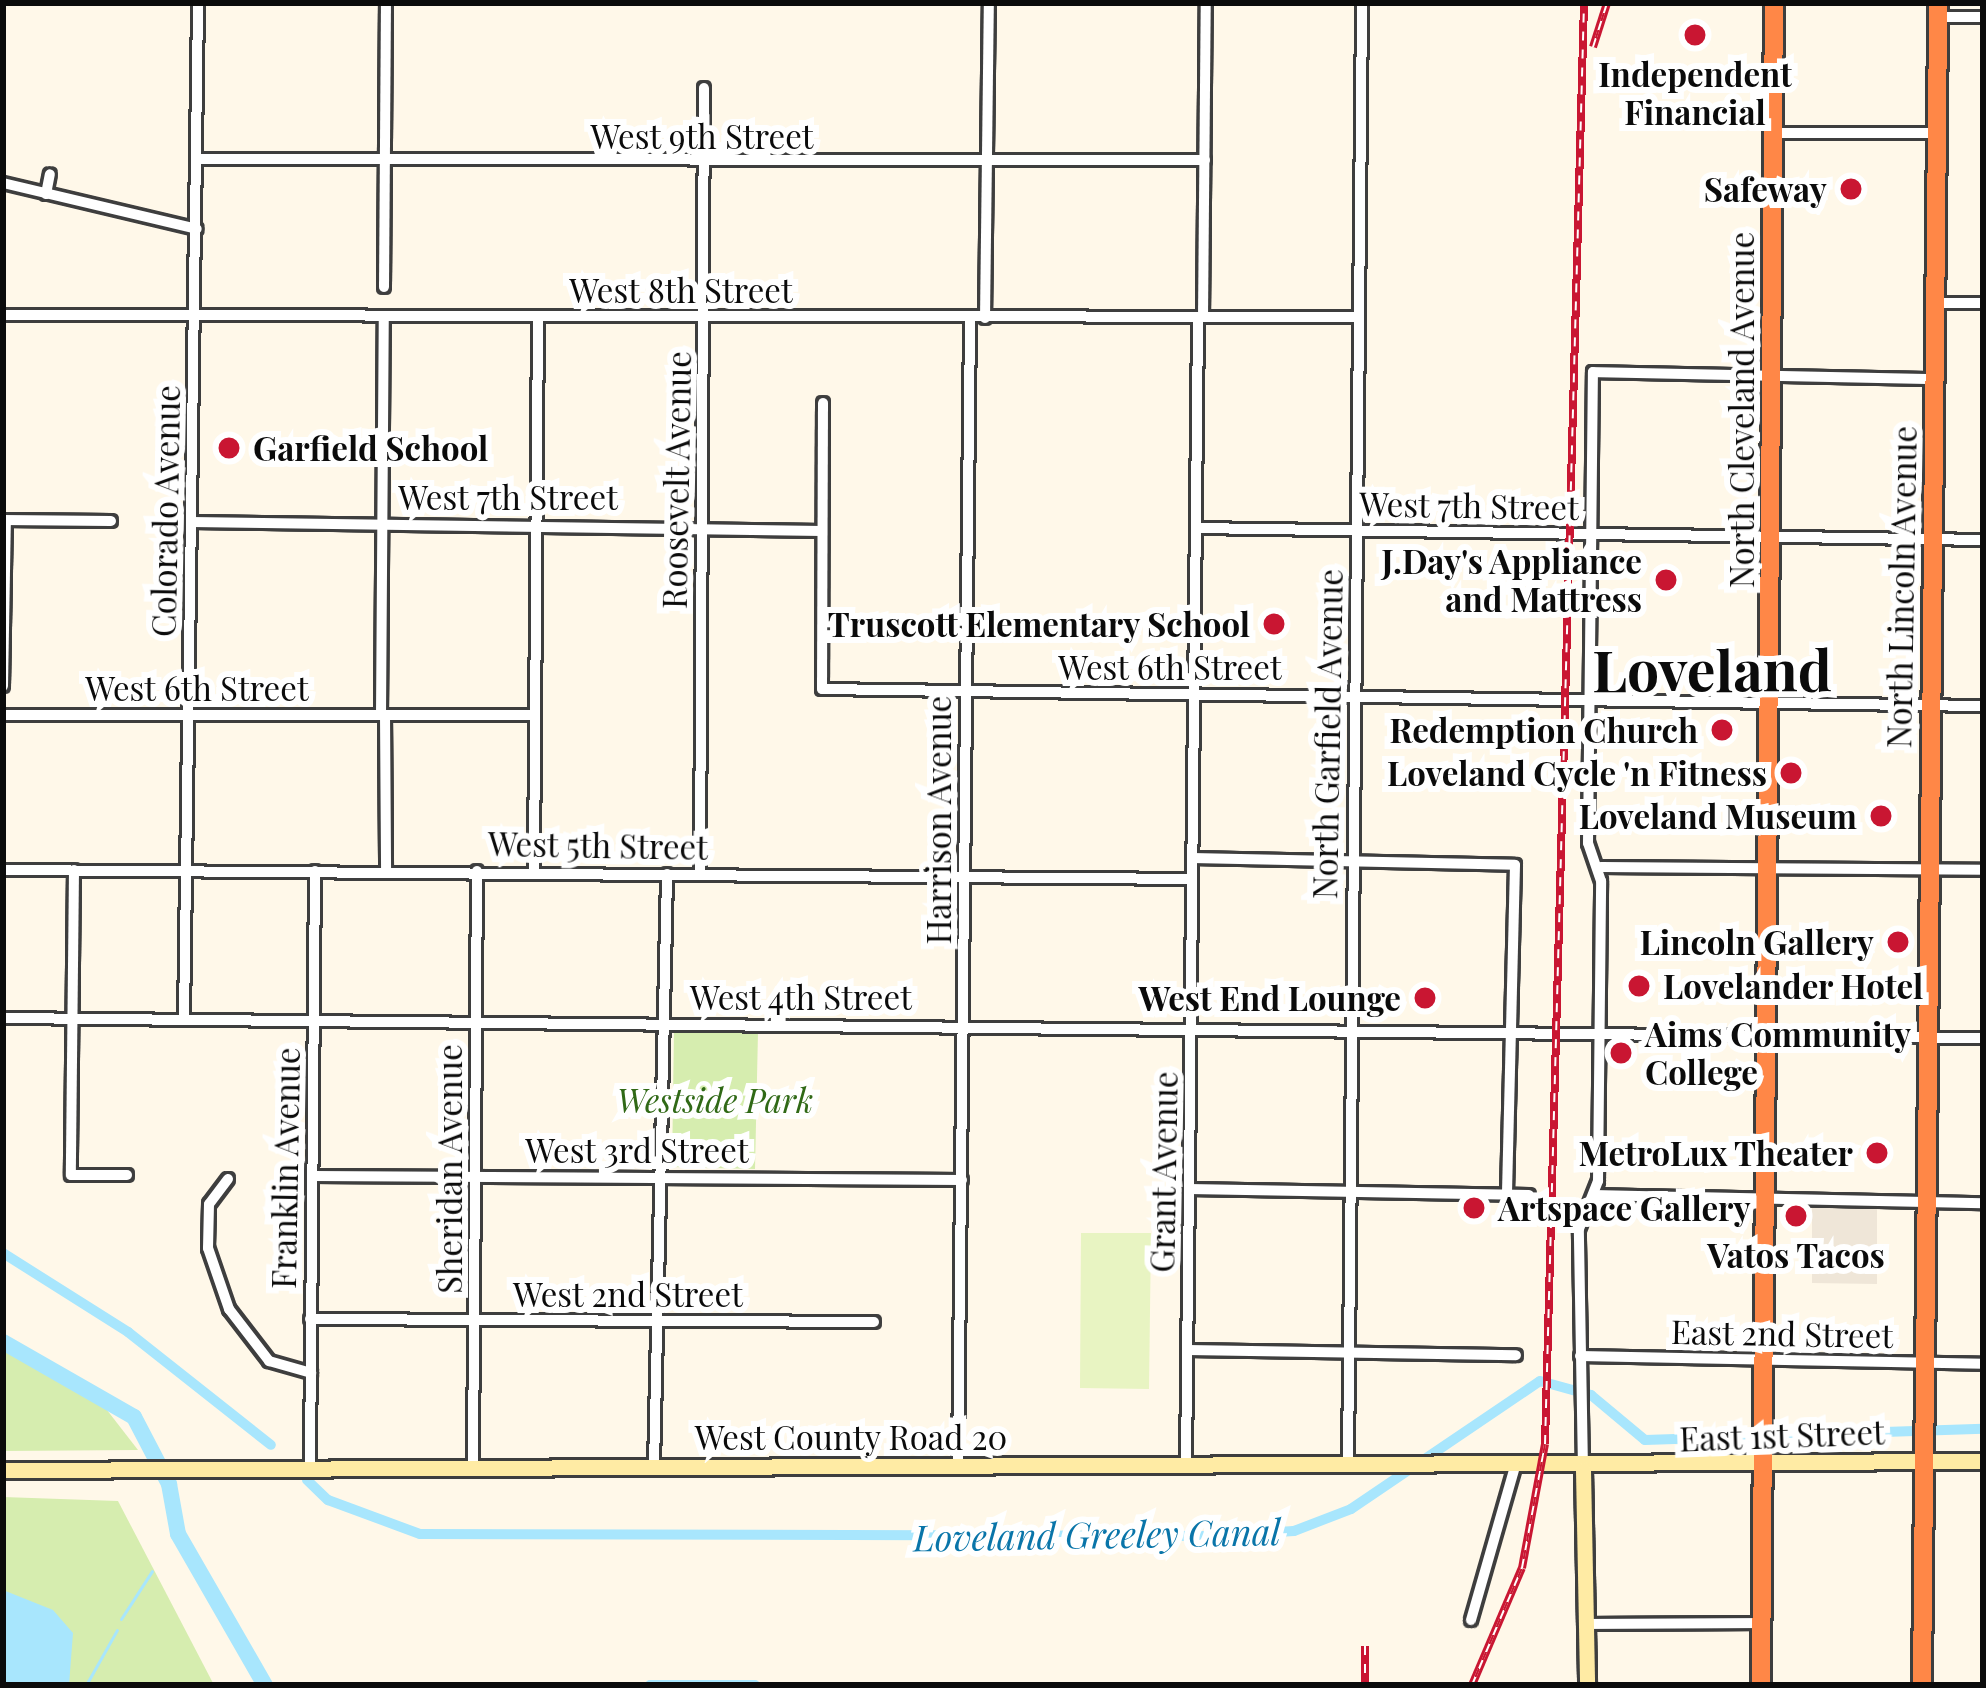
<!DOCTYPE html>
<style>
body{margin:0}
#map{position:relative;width:1986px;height:1688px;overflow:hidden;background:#fff8e9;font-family:"Playfair Display",serif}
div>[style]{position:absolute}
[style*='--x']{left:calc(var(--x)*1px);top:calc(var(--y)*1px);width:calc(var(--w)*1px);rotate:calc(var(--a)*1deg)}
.green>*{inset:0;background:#d6edaf}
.pitch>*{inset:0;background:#e8f4c2}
.plaza>*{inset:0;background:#efe6d8}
.water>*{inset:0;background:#a8e6fd}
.stream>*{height:3px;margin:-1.5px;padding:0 1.5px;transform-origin:1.5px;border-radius:1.5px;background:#a8e6fd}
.canal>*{height:10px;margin:-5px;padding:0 5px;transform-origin:5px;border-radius:5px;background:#a8e6fd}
.river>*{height:16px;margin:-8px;padding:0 8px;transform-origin:8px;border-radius:8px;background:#a8e6fd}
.roads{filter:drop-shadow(3px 0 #3e3e3e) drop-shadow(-3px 0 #3e3e3e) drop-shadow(0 3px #3e3e3e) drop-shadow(0 -3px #3e3e3e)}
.street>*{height:10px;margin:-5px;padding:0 5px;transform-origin:5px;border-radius:5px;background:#fff}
.secondary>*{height:15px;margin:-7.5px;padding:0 7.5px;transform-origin:7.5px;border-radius:7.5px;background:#ffeba4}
.highway>*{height:18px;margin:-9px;padding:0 9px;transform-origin:9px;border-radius:9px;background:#ff8747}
.rail>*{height:8px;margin-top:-4px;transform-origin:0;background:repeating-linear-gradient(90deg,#fff 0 9px,#c91632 0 18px);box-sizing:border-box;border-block:3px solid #c91632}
.dots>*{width:33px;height:33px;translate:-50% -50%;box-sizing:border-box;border:6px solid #fff;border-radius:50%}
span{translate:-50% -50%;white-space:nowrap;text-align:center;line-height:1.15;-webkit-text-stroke:12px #fff;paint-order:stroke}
.poi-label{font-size:33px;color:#0b0b0b;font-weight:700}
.right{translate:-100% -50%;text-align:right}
.left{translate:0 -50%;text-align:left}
.street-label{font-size:33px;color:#0b0b0b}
.park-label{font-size:33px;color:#306916;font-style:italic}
.water-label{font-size:36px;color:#0975a9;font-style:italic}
.town-label{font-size:57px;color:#0b0b0b;font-weight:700}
.frame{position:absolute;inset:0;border:6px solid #0b0b0b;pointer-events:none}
</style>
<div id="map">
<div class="green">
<div style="clip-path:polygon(674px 1030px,758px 1032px,755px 1169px,672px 1167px)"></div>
<div style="clip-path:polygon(3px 1345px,93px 1392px,138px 1450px,3px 1451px)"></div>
<div style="clip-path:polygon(3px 1497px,118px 1501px,214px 1685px,3px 1685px)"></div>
</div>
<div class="pitch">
<div style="clip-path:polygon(1081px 1233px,1151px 1233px,1149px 1389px,1080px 1388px)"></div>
</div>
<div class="plaza">
<div style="clip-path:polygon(1812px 1205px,1877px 1206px,1877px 1284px,1812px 1283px)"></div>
</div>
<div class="water">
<div style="clip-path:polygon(3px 1590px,53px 1610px,73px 1633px,69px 1685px,3px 1685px)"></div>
</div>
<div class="stream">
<div style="--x:121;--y:1619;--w:57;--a:-57.1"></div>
<div style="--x:86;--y:1685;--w:63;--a:-60.6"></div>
</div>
<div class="canal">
<div style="--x:3;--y:1253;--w:148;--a:32.3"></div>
<div style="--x:128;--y:1332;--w:182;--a:38.3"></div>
<div style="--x:307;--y:1480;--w:29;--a:44"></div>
<div style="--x:328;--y:1500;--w:98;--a:20.3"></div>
<div style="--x:420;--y:1534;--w:799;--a:0.14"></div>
<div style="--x:1219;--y:1536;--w:75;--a:-3.8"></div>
<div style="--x:1294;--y:1531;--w:61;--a:-21.1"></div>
<div style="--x:1351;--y:1509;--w:228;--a:-34.1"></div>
<div style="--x:1540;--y:1381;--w:53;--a:15.4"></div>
<div style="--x:1591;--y:1395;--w:70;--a:39.8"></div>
<div style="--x:1645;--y:1440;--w:338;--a:-1.9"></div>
<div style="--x:650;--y:1685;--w:105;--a:0"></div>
</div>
<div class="river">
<div style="--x:3;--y:1342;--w:151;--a:29.8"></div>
<div style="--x:134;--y:1417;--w:76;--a:62.4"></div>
<div style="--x:169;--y:1484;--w:51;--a:79.8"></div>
<div style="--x:178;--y:1534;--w:174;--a:60.1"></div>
</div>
<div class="roads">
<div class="street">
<div style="--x:1938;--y:17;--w:45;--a:0"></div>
<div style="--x:1773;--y:133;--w:164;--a:0"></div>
<div style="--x:199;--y:159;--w:1006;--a:0.06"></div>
<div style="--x:3;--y:183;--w:199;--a:13.3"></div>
<div style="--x:46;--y:194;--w:20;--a:-79"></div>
<div style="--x:384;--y:287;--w:284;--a:-89.6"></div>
<div style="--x:1935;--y:303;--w:48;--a:0"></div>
<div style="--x:3;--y:315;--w:1355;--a:0.08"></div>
<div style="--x:1203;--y:317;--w:314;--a:-89.5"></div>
<div style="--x:985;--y:318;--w:315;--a:-89.3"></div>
<div style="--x:823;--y:403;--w:286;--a:90.2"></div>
<div style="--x:822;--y:689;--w:1161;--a:0.84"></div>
<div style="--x:3;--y:520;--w:108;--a:0.5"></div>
<div style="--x:192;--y:522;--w:630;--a:0.82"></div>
<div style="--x:1196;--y:528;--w:787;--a:0.87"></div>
<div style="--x:3;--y:686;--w:165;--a:-89"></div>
<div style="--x:3;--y:715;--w:532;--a:0"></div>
<div style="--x:381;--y:715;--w:399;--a:-89.6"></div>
<div style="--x:385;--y:715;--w:156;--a:89.6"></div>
<div style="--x:1192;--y:858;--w:323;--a:1.2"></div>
<div style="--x:1515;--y:865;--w:329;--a:91.4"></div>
<div style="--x:1601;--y:867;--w:382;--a:0.4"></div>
<div style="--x:3;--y:870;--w:1189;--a:0.43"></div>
<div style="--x:74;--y:870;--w:305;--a:90.6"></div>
<div style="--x:71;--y:1175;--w:56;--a:0"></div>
<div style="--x:534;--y:872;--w:555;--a:-89.59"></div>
<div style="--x:700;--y:873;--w:785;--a:-89.71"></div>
<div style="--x:3;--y:1018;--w:1980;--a:0.58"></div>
<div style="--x:184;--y:1020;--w:1017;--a:-89.21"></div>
<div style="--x:313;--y:1176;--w:649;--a:0.35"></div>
<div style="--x:228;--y:1179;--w:31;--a:127"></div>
<div style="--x:209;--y:1204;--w:44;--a:91.3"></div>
<div style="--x:208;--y:1248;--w:65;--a:71"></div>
<div style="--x:229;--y:1309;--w:66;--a:52.4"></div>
<div style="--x:269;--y:1361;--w:44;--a:15.9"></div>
<div style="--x:1189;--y:1189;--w:340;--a:1"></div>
<div style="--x:1593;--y:1195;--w:390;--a:1.2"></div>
<div style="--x:310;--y:1319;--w:564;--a:0.3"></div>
<div style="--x:1188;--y:1350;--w:328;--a:0.9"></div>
<div style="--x:1580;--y:1356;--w:403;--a:1.1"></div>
<div style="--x:310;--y:1464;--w:593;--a:-89.52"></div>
<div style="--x:958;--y:1465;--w:1147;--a:-89.4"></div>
<div style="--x:1186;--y:1466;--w:1149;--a:-89.4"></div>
<div style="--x:1348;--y:1466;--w:1463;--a:-89.45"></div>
<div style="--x:654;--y:1467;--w:593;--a:-88.74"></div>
<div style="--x:473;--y:1468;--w:597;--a:-89.62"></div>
<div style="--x:1583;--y:1469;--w:240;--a:-91"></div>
<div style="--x:1579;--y:1229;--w:52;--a:-68.4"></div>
<div style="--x:1598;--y:1181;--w:300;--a:-89.4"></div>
<div style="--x:1601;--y:881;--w:40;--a:-108.9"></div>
<div style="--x:1588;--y:843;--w:471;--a:-89.4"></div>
<div style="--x:1593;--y:372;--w:341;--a:1.2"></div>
<div style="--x:1471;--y:1620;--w:159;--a:-74"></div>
<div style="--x:1587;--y:1624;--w:175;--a:-0.3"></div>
</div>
<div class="secondary">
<div style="--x:3;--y:1470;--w:1980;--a:-0.26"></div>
<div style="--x:1583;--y:1470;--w:215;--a:88.9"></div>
</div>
<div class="highway">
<div style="--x:1761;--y:1685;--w:1682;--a:-89.56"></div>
<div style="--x:1922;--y:1685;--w:1682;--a:-89.45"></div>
</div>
</div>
<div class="rail">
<div style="--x:1593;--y:47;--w:46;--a:-72.3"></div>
<div style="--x:1365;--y:1646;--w:39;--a:90"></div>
<div style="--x:1472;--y:1685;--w:127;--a:-66.9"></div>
<div style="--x:1522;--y:1568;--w:126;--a:-79.5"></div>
<div style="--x:1545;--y:1444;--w:1442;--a:-88.45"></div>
</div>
<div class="dots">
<div style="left:1695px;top:35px;background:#c91632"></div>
<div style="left:1851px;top:189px;background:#c91632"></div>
<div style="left:229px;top:448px;background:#c91632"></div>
<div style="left:1666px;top:580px;background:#c91632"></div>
<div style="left:1274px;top:624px;background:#c91632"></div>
<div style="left:1722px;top:730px;background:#c91632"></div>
<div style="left:1791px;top:773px;background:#c91632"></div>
<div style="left:1881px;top:816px;background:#c91632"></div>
<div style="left:1898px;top:942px;background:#c91632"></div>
<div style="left:1639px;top:986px;background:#c91632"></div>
<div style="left:1425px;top:998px;background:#c91632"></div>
<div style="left:1621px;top:1053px;background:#c91632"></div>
<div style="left:1877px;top:1153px;background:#c91632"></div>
<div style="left:1474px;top:1208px;background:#c91632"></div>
<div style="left:1796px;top:1216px;background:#c91632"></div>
</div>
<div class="poi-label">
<span style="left:1695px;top:93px">Independent<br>Financial</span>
<span class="right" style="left:1827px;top:189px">Safeway</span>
<span class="left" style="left:253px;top:448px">Garfield School</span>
<span class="right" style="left:1642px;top:580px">J.Day's Appliance<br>and Mattress</span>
<span class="right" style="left:1250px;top:624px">Truscott Elementary School</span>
<span class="right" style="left:1698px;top:730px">Redemption Church</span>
<span class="right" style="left:1767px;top:773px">Loveland Cycle 'n Fitness</span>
<span class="right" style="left:1857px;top:816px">Loveland Museum</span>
<span class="right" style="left:1874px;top:942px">Lincoln Gallery</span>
<span class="left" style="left:1663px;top:986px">Lovelander Hotel</span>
<span class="right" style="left:1401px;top:998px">West End Lounge</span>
<span class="left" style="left:1645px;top:1053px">Aims Community<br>College</span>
<span class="right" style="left:1853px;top:1153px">MetroLux Theater</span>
<span class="left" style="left:1498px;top:1208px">Artspace Gallery</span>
<span style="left:1796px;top:1255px">Vatos Tacos</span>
</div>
<div class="street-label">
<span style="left:702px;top:136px">West 9th Street</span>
<span style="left:681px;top:290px">West 8th Street</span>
<span style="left:1741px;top:410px;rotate:-90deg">North Cleveland Avenue</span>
<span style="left:676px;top:480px;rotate:-89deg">Roosevelt Avenue</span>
<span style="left:508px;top:497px">West 7th Street</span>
<span style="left:1469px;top:505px;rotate:1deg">West 7th Street</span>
<span style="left:165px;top:511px;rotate:-89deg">Colorado Avenue</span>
<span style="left:1901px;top:587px;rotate:-89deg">North Lincoln Avenue</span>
<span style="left:1170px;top:667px">West 6th Street</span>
<span style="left:197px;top:688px">West 6th Street</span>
<span style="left:1327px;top:734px;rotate:-89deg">North Garfield Avenue</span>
<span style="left:938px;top:820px;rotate:-90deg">Harrison Avenue</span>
<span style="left:598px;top:845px;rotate:1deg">West 5th Street</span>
<span style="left:801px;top:997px">West 4th Street</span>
<span style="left:637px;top:1150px">West 3rd Street</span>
<span style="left:285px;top:1168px;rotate:-89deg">Franklin Avenue</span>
<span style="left:449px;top:1169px;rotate:-90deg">Sheridan Avenue</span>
<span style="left:1163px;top:1172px;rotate:-89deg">Grant Avenue</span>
<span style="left:628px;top:1294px">West 2nd Street</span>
<span style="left:1782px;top:1333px;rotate:1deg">East 2nd Street</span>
<span style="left:1782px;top:1435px;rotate:-2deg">East 1st Street</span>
<span style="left:851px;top:1437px">West County Road 20</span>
</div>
<div class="park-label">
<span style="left:715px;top:1100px">Westside Park</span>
</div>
<div class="water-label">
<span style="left:1097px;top:1534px;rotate:-1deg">Loveland Greeley Canal</span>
</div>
<div class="town-label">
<span style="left:1712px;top:669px">Loveland</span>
</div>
<div class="frame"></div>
</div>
